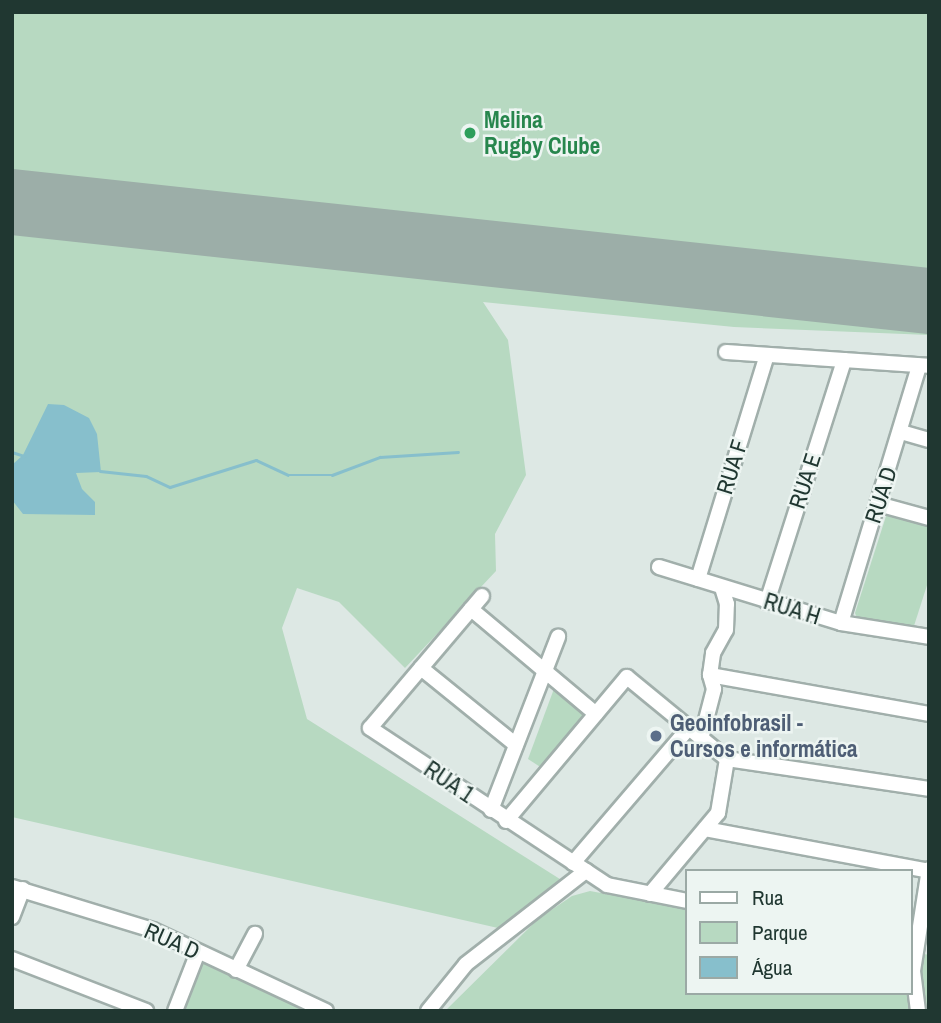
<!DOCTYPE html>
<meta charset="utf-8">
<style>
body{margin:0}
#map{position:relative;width:941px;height:1023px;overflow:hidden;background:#dde8e4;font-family:"Archivo Narrow",sans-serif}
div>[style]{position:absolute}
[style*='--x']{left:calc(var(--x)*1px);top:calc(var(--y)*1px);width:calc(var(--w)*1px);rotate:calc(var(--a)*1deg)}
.green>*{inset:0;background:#b7d9c1}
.water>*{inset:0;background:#87bfcc}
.stream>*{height:2.5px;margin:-1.25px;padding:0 1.25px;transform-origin:1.25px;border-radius:1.25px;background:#87bfcc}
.runway>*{height:66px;margin:-33px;padding:0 33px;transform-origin:33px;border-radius:33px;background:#9caea8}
.roads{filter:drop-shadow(2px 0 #a1afab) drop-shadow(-2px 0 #a1afab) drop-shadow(0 2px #a1afab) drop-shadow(0 -2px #a1afab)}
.minor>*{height:14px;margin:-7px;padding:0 7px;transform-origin:7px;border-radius:7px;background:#fff}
.dots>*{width:19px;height:19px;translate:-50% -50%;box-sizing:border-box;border:4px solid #edf5f2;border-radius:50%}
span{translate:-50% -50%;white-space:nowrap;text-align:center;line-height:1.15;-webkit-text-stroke:5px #edf5f2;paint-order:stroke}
.leisure-label{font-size:23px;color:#27864d;font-weight:700}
.left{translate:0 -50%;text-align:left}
.street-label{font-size:23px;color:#203731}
.service-label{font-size:23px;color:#4e5e75;font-weight:700}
.frame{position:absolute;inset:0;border:14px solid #203731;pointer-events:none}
.legend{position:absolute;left:685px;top:869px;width:228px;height:126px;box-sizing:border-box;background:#edf5f2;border:2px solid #9ba9a5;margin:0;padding:9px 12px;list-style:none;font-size:21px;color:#203731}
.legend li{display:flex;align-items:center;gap:14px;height:35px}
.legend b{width:35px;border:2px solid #9ba9a5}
</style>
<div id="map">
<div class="green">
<div style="clip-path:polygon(12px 12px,929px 12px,929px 335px,734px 327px,483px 302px,508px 340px,526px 475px,495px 534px,496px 571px,405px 668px,339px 602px,297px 588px,282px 628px,307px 719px,563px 881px,498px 928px,12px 817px)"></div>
<div style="clip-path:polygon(887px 513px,929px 523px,929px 579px,913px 629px,857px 618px,855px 613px)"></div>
<div style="clip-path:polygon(555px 686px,590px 714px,545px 770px,528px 759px)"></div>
<div style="clip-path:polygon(590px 891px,687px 909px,687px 993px,911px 993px,911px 951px,929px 955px,929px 1011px,445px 1011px,538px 919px,572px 896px)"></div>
<div style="clip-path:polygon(197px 958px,313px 1011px,178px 1011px)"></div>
</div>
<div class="water">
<div style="clip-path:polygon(48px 404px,64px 405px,89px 418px,97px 434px,101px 472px,76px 473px,82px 489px,95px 502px,95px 515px,23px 514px,12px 500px,12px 465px,23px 455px)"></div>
</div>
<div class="stream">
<div style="--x:12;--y:452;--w:13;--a:18"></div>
<div style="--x:100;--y:471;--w:46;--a:6.2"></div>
<div style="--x:146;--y:476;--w:26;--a:25"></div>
<div style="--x:170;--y:487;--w:90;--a:-17.4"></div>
<div style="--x:256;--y:460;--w:35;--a:25"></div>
<div style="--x:288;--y:475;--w:44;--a:0"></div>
<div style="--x:332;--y:475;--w:51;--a:-20.6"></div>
<div style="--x:380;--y:457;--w:78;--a:-3.7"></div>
</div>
<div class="runway">
<div style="--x:12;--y:202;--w:922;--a:6.16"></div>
</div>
<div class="roads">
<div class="minor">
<div style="--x:726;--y:352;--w:203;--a:3.9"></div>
<div style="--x:901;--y:432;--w:29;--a:16"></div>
<div style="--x:878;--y:504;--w:53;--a:15.4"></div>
<div style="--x:659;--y:567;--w:190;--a:17.1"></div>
<div style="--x:841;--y:623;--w:89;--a:9"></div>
<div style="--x:698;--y:579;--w:234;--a:-72.9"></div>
<div style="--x:482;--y:596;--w:173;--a:130.3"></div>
<div style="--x:370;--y:728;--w:284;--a:33.5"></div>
<div style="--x:607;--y:885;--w:82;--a:11.3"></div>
<div style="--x:767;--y:602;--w:254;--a:-72.3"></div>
<div style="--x:471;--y:609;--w:163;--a:40"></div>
<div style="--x:841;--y:623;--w:269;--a:-73.1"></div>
<div style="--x:421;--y:668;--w:122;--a:39"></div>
<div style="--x:710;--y:675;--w:222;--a:10.1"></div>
<div style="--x:701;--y:739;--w:52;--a:-75.4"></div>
<div style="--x:714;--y:689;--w:15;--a:-106"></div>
<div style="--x:710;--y:675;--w:22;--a:-82"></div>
<div style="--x:713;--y:653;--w:26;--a:-61"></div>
<div style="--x:726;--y:630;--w:26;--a:-88"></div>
<div style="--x:727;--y:604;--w:17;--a:-107"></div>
<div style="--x:491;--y:810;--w:186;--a:-68.8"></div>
<div style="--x:506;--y:821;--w:188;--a:-50"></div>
<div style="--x:627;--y:677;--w:129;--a:39.4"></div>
<div style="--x:727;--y:759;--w:204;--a:8.4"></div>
<div style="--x:705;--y:829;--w:228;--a:10.6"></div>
<div style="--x:573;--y:863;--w:177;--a:-49.4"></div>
<div style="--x:12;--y:887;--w:147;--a:17"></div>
<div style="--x:153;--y:930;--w:191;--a:25.1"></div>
<div style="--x:650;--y:894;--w:106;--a:-50"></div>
<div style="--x:718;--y:813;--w:55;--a:-80.5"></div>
<div style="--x:12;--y:917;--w:30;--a:-69"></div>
<div style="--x:12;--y:959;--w:144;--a:21.2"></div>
<div style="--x:236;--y:970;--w:41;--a:-62.2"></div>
<div style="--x:175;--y:1011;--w:63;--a:-68.7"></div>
<div style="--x:428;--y:1011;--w:60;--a:-51"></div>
<div style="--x:466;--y:964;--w:152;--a:-37.8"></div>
<div style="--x:918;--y:1011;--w:40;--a:-97.1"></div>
<div style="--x:913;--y:971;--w:103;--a:-81.1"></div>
</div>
</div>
<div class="dots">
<div style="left:470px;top:133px;background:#2e9e5b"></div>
<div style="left:656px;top:736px;background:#5c6f8a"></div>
</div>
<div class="leisure-label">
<span class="left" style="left:484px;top:133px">Melina<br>Rugby Clube</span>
</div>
<div class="street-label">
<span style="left:732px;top:467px;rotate:-73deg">RUA F</span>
<span style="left:805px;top:481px;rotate:-72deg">RUA E</span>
<span style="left:881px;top:495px;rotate:-72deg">RUA D</span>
<span style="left:792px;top:609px;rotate:17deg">RUA H</span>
<span style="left:449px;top:782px;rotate:34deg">RUA 1</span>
<span style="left:172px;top:941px;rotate:24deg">RUA D</span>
</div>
<div class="service-label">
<span class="left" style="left:670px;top:736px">Geoinfobrasil -<br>Cursos e informática</span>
</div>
<div class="frame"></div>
<ul class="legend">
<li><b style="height:9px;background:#fff"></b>Rua</li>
<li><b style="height:19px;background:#b7d9c1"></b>Parque</li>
<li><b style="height:19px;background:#87bfcc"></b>Água</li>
</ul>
</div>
